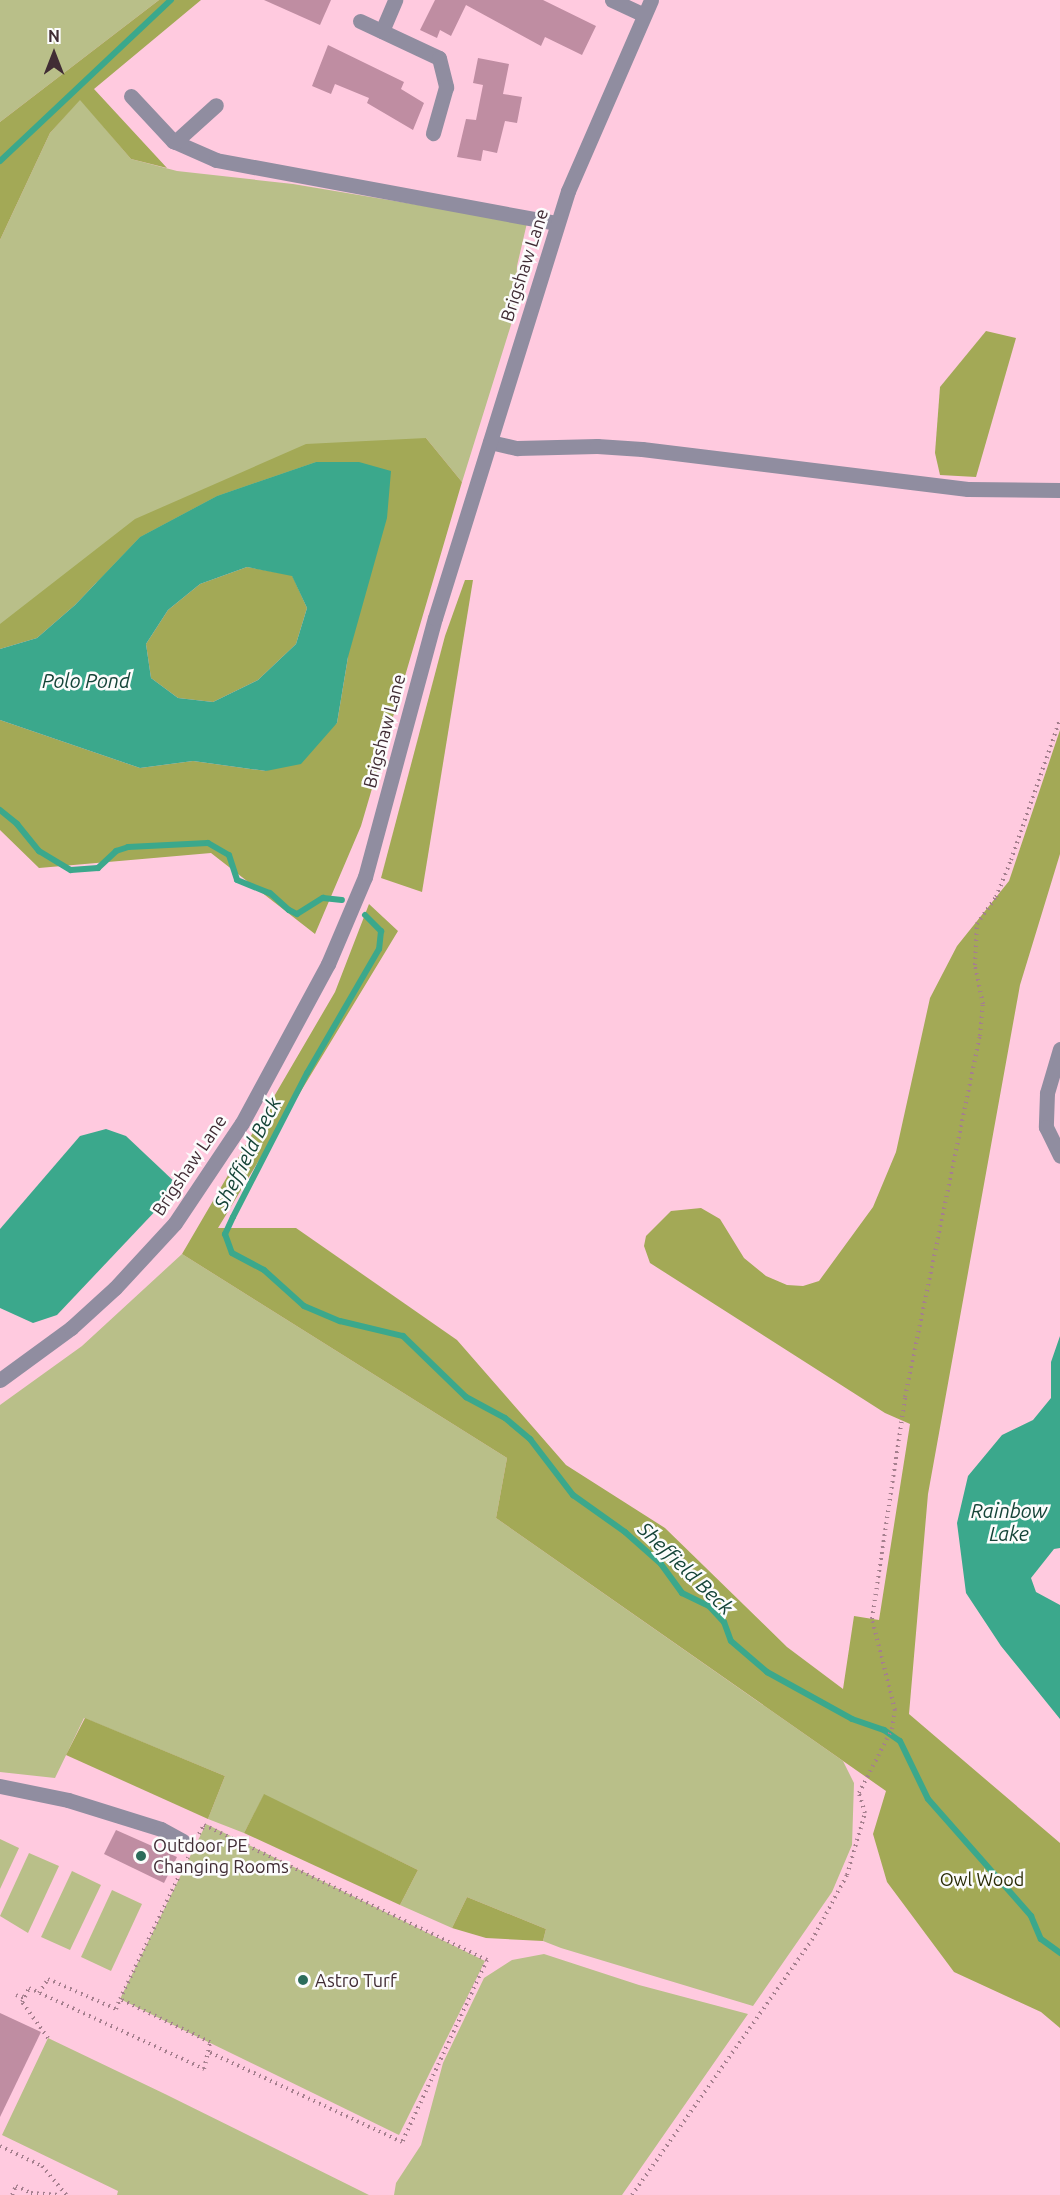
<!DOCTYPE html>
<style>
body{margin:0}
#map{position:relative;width:1060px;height:2195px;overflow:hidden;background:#ffcadf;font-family:Ubuntu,sans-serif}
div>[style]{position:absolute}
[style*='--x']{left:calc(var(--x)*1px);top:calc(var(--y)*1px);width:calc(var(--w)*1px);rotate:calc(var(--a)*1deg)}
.green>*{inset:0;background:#b9bf89}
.forest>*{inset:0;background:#a3a956}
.water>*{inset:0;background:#3ba88c}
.stream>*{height:6px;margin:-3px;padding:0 3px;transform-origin:3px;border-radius:3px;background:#3ba88c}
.building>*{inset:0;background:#bf8da2}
.path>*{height:4px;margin-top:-2px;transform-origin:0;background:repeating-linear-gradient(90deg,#a57f8e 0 1.5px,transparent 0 6px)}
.minor>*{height:15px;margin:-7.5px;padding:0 7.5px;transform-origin:7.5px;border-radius:7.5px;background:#908da0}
.dots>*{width:16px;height:16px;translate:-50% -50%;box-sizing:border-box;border:3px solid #fcfcfc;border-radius:50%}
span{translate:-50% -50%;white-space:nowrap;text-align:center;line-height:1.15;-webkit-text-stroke:5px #fcfcfc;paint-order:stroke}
.street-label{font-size:18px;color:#402c34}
.poi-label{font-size:18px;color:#402c34}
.left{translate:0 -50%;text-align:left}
.park-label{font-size:18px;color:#2b2d08}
.water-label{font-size:20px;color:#154438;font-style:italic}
.north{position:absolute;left:24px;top:24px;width:60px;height:60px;-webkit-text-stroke:4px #fcfcfc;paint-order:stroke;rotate:0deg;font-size:16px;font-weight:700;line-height:24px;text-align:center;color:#402c34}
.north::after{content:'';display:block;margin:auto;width:21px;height:27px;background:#402c34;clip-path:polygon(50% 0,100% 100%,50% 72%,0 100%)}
</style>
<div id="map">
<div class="green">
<div style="clip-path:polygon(0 0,159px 0,0 122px)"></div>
<div style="clip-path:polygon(80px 99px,131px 159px,177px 171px,293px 184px,527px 223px,517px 266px,515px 312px,462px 482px,426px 438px,0 625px,0 240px,50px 133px)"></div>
<div style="clip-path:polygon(182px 1254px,507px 1458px,496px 1518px,843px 1761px,854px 1783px,852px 1845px,832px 1892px,753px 2006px,561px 1948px,543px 1941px,546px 1929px,467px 1897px,452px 1928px,400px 1905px,418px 1870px,264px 1795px,244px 1833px,208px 1819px,225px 1776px,84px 1718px,55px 1778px,0 1772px,0 1405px,82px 1346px)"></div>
<div style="clip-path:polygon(206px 1824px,485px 1961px,399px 2135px,120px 1999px)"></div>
<div style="clip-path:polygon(0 1839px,19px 1848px,0 1889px)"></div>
<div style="clip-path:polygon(29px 1853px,59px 1866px,28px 1933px,0 1916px)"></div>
<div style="clip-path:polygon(72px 1871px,101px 1885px,70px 1950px,41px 1937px)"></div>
<div style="clip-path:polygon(112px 1890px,142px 1904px,111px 1971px,81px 1957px)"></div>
<div style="clip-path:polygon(544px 1954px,639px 1985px,748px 2014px,622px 2195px,394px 2195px,396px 2183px,421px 2145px,443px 2063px,484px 1978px,512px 1960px)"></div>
<div style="clip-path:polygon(48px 2038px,165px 2094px,369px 2195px,117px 2195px,118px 2191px,2px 2135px)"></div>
</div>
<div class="forest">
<div style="clip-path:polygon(159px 0,201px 0,94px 89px,167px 168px,131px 159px,80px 100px,50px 133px,0 240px,0 122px)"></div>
<div style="clip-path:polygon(986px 331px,1016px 338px,976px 477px,940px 475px,935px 453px,940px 387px)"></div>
<div style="clip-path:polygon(426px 438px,462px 482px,361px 826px,315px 934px,211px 853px,39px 868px,0 830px,0 720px,140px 768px,193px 761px,266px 771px,337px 723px,348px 657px,316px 462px,217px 496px,140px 537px,75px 605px,37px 638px,0 649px,0 624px,135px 519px,306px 444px)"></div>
<div style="clip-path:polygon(247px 567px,292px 575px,307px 608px,296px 644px,258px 680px,213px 702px,178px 698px,151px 678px,146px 644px,168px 610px,200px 584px)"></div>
<div style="clip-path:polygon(465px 580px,473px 580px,422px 892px,381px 878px,445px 636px)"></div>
<div style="clip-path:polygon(1060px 730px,1060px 854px,1020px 985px,928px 1494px,909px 1714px,1060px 1843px,1060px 2028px,1041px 2012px,954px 1972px,887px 1882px,873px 1834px,886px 1791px,496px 1518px,507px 1458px,182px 1254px,335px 992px,369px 904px,398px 931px,218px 1228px,296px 1228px,457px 1340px,566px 1465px,665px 1528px,787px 1647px,843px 1689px,854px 1616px,879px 1620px,910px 1424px,885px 1413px,650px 1263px,644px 1246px,646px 1236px,671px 1211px,701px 1208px,720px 1219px,744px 1258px,766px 1276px,787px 1285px,803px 1286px,819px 1281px,873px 1207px,896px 1152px,930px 998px,957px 946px,1009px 881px)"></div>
<div style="clip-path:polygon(85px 1718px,225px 1776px,208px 1819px,66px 1755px)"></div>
<div style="clip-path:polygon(264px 1794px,418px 1870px,400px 1905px,244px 1833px)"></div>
<div style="clip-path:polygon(467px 1897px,546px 1929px,543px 1941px,486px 1938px,452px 1928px)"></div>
</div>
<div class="water">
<div style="clip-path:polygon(evenodd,316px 462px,359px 462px,391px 471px,387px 518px,348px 657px,337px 723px,301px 764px,266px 771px,193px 761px,140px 768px,0 720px,0 649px,37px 638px,75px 605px,140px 537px,217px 496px,316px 462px,247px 567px,292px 576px,307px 608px,296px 644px,258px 680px,213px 702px,178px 698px,151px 678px,146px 644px,168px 610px,200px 584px,247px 567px)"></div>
<div style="clip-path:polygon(106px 1129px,126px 1136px,179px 1186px,57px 1315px,33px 1323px,0 1308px,0 1229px,80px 1136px)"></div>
<div style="clip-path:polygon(1060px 1336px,1060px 1548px,1054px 1549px,1031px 1578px,1036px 1592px,1060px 1605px,1060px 1719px,1001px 1646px,966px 1593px,957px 1523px,968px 1476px,1002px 1435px,1033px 1420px,1051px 1398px,1051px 1362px)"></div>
</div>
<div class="stream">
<div style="--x:0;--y:161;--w:235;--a:-43.3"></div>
<div style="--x:0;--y:810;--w:22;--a:39"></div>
<div style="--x:17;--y:824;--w:35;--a:51"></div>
<div style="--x:39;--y:851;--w:37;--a:31"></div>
<div style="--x:71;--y:870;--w:27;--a:-4"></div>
<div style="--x:98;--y:868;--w:25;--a:-43"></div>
<div style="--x:116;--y:851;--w:13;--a:-18"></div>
<div style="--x:128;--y:847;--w:80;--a:-2.9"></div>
<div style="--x:208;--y:843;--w:24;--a:30"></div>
<div style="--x:229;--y:855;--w:26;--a:72"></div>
<div style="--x:237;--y:880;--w:35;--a:22"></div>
<div style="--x:270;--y:893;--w:25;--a:42"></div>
<div style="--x:289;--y:910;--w:9;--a:27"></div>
<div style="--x:297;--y:914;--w:31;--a:-32"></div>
<div style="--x:323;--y:898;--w:19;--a:6"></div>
<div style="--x:365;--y:915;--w:23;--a:45"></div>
<div style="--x:381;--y:931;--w:18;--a:96"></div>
<div style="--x:379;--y:949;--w:143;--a:120.1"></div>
<div style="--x:307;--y:1073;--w:162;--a:117.2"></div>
<div style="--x:233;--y:1217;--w:19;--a:115"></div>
<div style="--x:225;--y:1234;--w:20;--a:70"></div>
<div style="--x:232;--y:1253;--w:36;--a:28"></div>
<div style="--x:264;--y:1270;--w:54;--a:42"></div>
<div style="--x:304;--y:1306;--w:39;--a:23"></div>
<div style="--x:340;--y:1321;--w:65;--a:13.4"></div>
<div style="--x:403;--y:1336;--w:88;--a:44.1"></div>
<div style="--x:466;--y:1397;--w:44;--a:28.3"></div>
<div style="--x:505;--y:1418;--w:33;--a:40"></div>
<div style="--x:530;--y:1439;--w:71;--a:52.5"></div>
<div style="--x:573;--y:1495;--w:64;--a:35.4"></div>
<div style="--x:625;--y:1532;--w:48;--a:41.6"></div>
<div style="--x:661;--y:1564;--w:36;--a:54"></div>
<div style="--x:682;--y:1593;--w:30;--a:26"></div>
<div style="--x:709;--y:1606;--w:22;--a:47"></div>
<div style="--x:724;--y:1622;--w:20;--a:70"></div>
<div style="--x:731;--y:1641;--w:48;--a:40.7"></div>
<div style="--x:767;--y:1672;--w:97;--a:28.9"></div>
<div style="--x:852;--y:1719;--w:34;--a:19"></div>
<div style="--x:884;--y:1730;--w:19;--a:35"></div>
<div style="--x:900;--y:1741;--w:64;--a:64.2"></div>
<div style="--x:928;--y:1799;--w:156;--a:48.6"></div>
<div style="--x:1031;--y:1916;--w:25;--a:67"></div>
<div style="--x:1041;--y:1939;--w:24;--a:36"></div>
</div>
<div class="building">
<div style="clip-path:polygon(264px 0,331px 0,320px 25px)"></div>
<div style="clip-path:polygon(435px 0,543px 0,596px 26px,582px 55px,545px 37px,541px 46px,466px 5px,451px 36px,440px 30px,437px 38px,420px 30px)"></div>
<div style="clip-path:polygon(328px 45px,404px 82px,401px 89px,424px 103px,413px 130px,367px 103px,369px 98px,335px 84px,331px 94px,312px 86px)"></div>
<div style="clip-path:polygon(478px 58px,509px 64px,503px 94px,522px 97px,517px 123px,505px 121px,497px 153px,483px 150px,481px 161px,457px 157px,466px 119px,476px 120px,483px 85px,473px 83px)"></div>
<div style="clip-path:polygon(116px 1830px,177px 1857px,164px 1883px,104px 1854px)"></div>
<div style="clip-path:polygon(0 2013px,41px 2032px,0 2117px)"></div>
</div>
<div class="path">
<div style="--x:199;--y:1834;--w:10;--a:-61"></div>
<div style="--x:204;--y:1825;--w:314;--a:25.5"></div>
<div style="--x:487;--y:1960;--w:201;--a:115"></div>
<div style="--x:402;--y:2142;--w:215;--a:-155"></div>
<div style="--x:39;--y:1993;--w:17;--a:-57"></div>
<div style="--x:48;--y:1979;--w:74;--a:23.8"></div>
<div style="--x:116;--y:2009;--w:11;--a:-68"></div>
<div style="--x:16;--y:1995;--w:9;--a:21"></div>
<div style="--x:48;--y:2038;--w:44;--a:-125.8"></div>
<div style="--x:22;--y:2002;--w:16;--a:-63"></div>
<div style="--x:29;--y:1988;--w:193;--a:24.8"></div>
<div style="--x:204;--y:2069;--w:28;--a:-77"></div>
<div style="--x:210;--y:2042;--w:100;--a:-154.5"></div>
<div style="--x:120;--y:1999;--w:157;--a:-64.4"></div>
<div style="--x:0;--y:2146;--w:47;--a:25.5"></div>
<div style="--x:42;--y:2166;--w:38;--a:50"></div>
<div style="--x:12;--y:2195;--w:10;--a:-66"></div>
<div style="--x:16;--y:2186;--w:17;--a:25"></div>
<div style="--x:31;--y:2193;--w:29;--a:4"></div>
<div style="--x:632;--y:2195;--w:312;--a:-54.8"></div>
<div style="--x:812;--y:1940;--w:74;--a:-61.7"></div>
<div style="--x:847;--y:1875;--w:65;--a:-73.8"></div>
<div style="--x:865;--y:1813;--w:21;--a:-107"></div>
<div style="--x:859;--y:1793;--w:72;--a:-62.7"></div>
<div style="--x:892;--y:1729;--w:19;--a:-81"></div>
<div style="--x:895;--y:1710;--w:94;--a:-104.2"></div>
<div style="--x:872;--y:1619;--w:224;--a:-81.5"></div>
<div style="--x:905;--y:1397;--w:369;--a:-78.3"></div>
<div style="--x:980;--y:1036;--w:32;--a:-85"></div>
<div style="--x:983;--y:1004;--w:40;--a:-102"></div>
<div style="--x:975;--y:965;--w:41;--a:-87.2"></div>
<div style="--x:977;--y:924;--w:33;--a:-55"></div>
<div style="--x:996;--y:897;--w:40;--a:-68"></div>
<div style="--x:1011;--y:860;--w:149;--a:-70.8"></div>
</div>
<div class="minor">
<div style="--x:612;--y:0;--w:35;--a:25"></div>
<div style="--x:360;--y:21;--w:87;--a:25.1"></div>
<div style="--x:439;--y:58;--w:30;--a:76"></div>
<div style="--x:446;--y:87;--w:48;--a:105.8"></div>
<div style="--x:382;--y:31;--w:34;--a:-67"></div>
<div style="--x:131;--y:96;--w:62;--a:47"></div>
<div style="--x:173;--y:141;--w:47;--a:23.8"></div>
<div style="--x:216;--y:160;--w:347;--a:10.5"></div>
<div style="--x:175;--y:142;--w:55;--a:-42.1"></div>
<div style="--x:490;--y:442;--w:28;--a:13"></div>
<div style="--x:517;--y:448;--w:80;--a:-1.4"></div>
<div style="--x:597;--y:446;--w:45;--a:3.8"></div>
<div style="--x:642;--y:449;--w:328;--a:7"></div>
<div style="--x:968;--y:489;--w:92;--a:0.6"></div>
<div style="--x:1060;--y:1049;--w:46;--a:106.5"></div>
<div style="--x:1047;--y:1093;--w:34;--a:92"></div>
<div style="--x:1046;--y:1127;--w:32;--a:64"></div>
<div style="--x:0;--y:1380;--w:88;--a:-36.2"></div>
<div style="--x:71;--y:1328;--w:59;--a:-42.3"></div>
<div style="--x:115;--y:1288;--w:88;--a:-47.3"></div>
<div style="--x:175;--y:1223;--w:120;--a:-56.2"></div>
<div style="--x:242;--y:1123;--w:181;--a:-61.6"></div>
<div style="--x:328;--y:964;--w:95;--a:-67"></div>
<div style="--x:365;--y:877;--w:268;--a:-74.9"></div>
<div style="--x:435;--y:618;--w:447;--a:-72.7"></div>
<div style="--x:568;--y:191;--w:208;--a:-66.5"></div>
<div style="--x:0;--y:1786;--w:69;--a:11.6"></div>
<div style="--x:68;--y:1800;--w:97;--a:17.3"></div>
<div style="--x:161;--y:1829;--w:25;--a:29"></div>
</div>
<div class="dots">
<div style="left:141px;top:1856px;background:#2c6c5b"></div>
<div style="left:303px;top:1980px;background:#2c6c5b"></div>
</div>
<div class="street-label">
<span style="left:524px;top:265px;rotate:-72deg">Brigshaw Lane</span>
<span style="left:384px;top:731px;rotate:-75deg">Brigshaw Lane</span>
<span style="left:189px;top:1165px;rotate:-56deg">Brigshaw Lane</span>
</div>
<div class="poi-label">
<span class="left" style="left:153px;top:1856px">Outdoor PE<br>Changing Rooms</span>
<span class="left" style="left:315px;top:1980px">Astro Turf</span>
</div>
<div class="park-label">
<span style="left:982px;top:1879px">Owl Wood</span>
</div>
<div class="water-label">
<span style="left:86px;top:680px">Polo Pond</span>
<span style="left:247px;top:1153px;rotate:-63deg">Sheffield Beck</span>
<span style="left:1009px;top:1522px">Rainbow<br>Lake</span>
<span style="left:686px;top:1568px;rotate:44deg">Sheffield Beck</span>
</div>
<div class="north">N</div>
</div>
